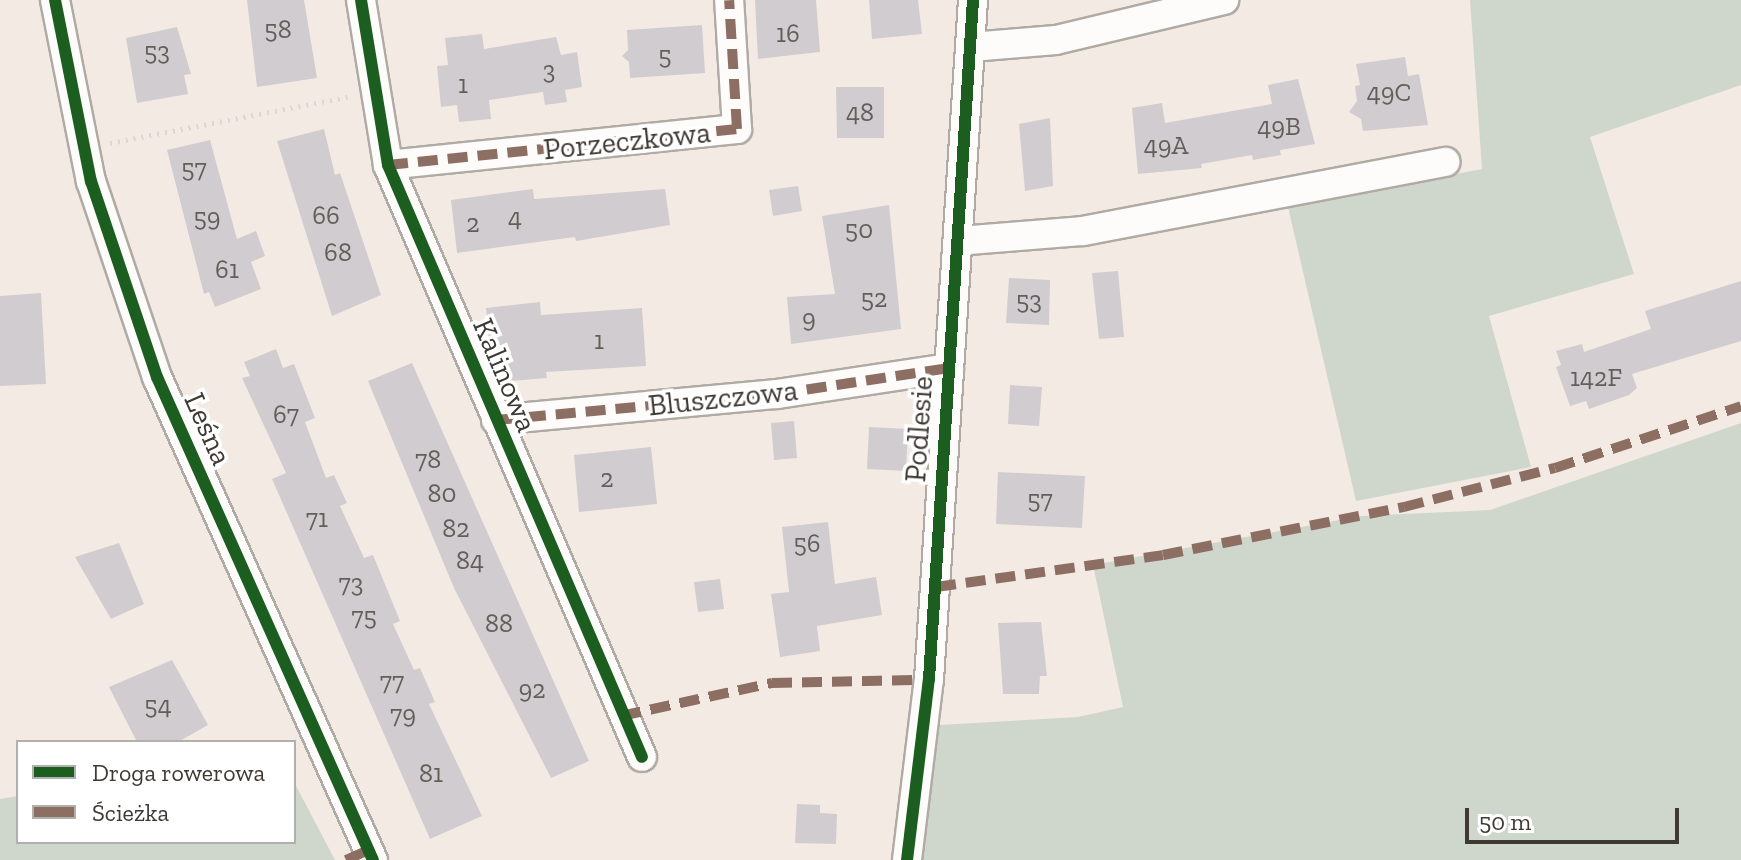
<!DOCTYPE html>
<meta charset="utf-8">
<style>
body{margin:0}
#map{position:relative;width:1741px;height:860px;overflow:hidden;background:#f3ebe3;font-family:"Zilla Slab",serif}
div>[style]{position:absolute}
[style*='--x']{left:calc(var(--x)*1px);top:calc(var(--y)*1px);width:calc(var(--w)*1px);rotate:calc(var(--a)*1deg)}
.green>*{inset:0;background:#cfd7cc}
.building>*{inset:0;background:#d1cccf}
.path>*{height:5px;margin-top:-2.5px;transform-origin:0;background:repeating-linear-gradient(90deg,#dad8d6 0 2px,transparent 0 8px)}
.roads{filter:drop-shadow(2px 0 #b0aaa4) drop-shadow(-2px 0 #b0aaa4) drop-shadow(0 2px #b0aaa4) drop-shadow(0 -2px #b0aaa4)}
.minor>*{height:28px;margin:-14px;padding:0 14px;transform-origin:14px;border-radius:14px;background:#fdfcfb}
.quiet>*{height:10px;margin-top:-5px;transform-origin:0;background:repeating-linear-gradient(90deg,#8d6e63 0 20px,transparent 0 30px)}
.cycleway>*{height:12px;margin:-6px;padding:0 6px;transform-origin:6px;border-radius:6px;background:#1b5e20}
span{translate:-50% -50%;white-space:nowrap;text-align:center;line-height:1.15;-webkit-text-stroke:7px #fff;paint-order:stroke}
.number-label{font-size:26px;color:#645e5a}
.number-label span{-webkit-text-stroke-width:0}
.street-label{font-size:30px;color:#3f3933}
.legend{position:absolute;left:16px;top:740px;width:280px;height:104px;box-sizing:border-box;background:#fff;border:2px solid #b2b0ad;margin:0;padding:10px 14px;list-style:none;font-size:24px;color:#3f3933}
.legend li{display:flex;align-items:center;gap:16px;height:40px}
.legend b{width:40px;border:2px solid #b2b0ad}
.scale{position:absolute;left:1465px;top:808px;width:214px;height:36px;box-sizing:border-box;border:4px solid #3f3933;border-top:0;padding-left:10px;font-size:24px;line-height:28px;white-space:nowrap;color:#3f3933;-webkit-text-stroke:6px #fff;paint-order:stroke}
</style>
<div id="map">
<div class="green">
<div style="clip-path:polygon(1470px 0,1741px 0,1741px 85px,1590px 137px,1634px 274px,1489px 316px,1531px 467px,1356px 501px,1288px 207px,1482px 169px)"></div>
<div style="clip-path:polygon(1741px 423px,1741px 860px,923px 860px,939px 725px,1078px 717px,1123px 707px,1093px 565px,1361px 516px,1490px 510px)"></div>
<div style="clip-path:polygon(294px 782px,335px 860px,0 860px,0 799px,18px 796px,18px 842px,294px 842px)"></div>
</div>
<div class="building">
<div style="clip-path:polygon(247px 0,304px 0,317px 78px,257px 87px)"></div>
<div style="clip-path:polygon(755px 0,816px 0,820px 52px,758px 59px)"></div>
<div style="clip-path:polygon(869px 0,918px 0,922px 34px,872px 39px)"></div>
<div style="clip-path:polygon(702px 25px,705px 73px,630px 78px,629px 62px,622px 56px,628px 50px,627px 30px)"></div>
<div style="clip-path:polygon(177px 27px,191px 74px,184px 75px,188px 94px,137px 103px,126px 38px)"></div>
<div style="clip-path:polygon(482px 34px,484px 49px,556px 37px,561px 55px,577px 52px,582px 87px,565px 90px,567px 102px,545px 105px,543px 92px,489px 100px,491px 119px,459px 122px,457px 105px,441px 107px,437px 66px,448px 65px,445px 38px)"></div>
<div style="clip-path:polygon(1405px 57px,1408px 76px,1419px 74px,1428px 125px,1363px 131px,1361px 119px,1349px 112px,1357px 101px,1355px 86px,1360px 85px,1356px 64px)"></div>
<div style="clip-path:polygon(1298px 79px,1315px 144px,1280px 150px,1281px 155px,1253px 160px,1252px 155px,1201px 164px,1202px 168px,1138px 174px,1132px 108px,1162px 103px,1165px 123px,1193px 118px,1272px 104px,1268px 85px)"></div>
<div style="clip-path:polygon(836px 87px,884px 87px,884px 138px,837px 138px)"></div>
<div style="clip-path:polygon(1050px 118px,1053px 186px,1025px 191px,1019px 124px)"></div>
<div style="clip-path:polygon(324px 129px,335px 175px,340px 173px,381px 295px,332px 316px,277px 141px)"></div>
<div style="clip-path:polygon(210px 140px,237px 239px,256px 231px,265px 256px,251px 262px,261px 289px,215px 307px,209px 292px,204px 294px,167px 150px)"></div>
<div style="clip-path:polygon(798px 186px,802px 211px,773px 216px,769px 190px)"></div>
<div style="clip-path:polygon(533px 189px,534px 199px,665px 189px,670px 225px,576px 241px,575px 237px,457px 253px,451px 200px)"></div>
<div style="clip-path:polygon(889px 205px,901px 329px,791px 344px,787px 297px,835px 294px,822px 216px)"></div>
<div style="clip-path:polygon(1118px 271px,1124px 337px,1099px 339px,1092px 273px)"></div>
<div style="clip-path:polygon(1009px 278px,1050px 280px,1049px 325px,1006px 323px)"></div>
<div style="clip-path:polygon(1741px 281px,1741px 341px,1632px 374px,1637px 388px,1629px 395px,1589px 409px,1586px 401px,1570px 406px,1556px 367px,1561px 365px,1556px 351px,1582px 344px,1584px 352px,1651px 329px,1645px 311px)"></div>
<div style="clip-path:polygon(41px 293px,46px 384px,0 386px,0 296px)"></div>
<div style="clip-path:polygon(540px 302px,541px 315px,642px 308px,646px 366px,546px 372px,547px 378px,500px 382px,491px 362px,486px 308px)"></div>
<div style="clip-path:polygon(276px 349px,283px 368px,294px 364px,315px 418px,305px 422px,326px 478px,334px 475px,347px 503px,340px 506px,364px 558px,373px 555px,400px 621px,393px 624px,414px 670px,420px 668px,435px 702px,429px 704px,482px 816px,430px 839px,272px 479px,286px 473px,242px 378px,250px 376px,244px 362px)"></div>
<div style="clip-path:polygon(412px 363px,589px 761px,551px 778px,454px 588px,368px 381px)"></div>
<div style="clip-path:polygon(1010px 385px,1042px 387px,1039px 426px,1008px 424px)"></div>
<div style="clip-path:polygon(794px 421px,797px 458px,774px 460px,771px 423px)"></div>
<div style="clip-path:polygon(869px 427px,908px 429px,906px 471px,867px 469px)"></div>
<div style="clip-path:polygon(651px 447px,657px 504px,579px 512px,574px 455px)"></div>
<div style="clip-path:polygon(998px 472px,1085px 476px,1082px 528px,996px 524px)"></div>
<div style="clip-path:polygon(828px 522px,835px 584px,876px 577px,882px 615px,817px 626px,820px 651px,780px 657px,771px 594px,789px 592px,782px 527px)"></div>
<div style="clip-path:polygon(119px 543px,144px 604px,111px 619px,75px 557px)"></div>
<div style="clip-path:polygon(720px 579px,724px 609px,698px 612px,694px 582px)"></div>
<div style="clip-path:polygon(1041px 622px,1047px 676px,1040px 676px,1039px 694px,1003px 694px,998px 623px)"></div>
<div style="clip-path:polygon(172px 660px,208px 725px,178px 742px,137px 742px,109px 687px)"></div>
<div style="clip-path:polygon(797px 804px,820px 805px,820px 813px,837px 814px,836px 844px,795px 843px)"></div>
</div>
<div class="path">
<div style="--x:110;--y:143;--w:247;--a:-11"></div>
</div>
<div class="roads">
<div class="minor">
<div style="--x:55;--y:0;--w:185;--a:78.8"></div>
<div style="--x:91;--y:181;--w:207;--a:71.4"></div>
<div style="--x:157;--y:377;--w:529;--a:65.91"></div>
<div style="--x:361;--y:0;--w:167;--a:80.7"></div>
<div style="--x:388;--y:165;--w:644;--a:66.78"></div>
<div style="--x:971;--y:47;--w:85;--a:-4.7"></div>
<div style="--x:1056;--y:40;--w:173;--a:-13.4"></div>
<div style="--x:388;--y:165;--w:351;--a:-5.9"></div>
<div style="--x:737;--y:129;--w:129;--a:-93.5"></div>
<div style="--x:958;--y:241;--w:125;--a:-4.6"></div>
<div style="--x:1083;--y:231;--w:369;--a:-10.8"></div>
<div style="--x:496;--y:420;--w:282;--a:-5.3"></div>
<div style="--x:777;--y:394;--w:174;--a:-8.6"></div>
<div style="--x:907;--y:860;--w:182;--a:-83.1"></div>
<div style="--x:929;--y:679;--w:680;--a:-86.29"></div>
</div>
</div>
<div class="quiet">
<div style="--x:388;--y:165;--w:351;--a:-5.9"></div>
<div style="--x:737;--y:129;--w:129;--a:-93.5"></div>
<div style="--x:496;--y:420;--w:282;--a:-5.3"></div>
<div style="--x:777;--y:394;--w:174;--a:-8.6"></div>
<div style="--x:936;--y:587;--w:229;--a:-8"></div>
<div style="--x:1163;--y:555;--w:246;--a:-11.3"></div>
<div style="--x:1404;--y:507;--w:156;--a:-14.5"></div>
<div style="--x:1555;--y:468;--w:196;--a:-18.4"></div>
<div style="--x:621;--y:716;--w:155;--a:-12.3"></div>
<div style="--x:772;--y:683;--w:142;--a:-1.2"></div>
<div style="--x:346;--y:860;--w:24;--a:-24"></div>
</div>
<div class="cycleway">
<div style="--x:55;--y:0;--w:185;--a:78.8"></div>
<div style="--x:91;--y:181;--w:207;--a:71.4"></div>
<div style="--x:157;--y:377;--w:529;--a:65.91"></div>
<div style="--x:361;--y:0;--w:167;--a:80.7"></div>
<div style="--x:388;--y:165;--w:644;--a:66.78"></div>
<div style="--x:907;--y:860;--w:182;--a:-83.1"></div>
<div style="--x:929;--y:679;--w:680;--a:-86.29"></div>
</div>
<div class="number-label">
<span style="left:278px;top:30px">58</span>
<span style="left:788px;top:34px">16</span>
<span style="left:157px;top:52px">53</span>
<span style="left:665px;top:56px">5</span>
<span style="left:549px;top:71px">3</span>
<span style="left:463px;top:85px">1</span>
<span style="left:1389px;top:93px">49C</span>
<span style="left:860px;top:113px">48</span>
<span style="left:1279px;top:127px">49B</span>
<span style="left:1166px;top:146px">49A</span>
<span style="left:194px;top:169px">57</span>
<span style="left:326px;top:216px">66</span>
<span style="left:207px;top:218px">59</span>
<span style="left:515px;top:218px">4</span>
<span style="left:473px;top:224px">2</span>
<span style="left:859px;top:230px">50</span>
<span style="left:338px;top:253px">68</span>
<span style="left:227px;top:270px">61</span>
<span style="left:874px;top:299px">52</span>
<span style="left:1029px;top:301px">53</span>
<span style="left:809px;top:319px">9</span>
<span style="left:599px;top:341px">1</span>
<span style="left:1596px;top:378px">142F</span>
<span style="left:286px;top:415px">67</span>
<span style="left:428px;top:460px">78</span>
<span style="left:607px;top:479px">2</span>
<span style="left:442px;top:494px">80</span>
<span style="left:1040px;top:500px">57</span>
<span style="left:317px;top:519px">71</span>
<span style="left:456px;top:529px">82</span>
<span style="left:807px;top:544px">56</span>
<span style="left:470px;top:561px">84</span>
<span style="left:351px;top:584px">73</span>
<span style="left:364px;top:617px">75</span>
<span style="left:499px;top:624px">88</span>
<span style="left:392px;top:682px">77</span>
<span style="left:532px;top:690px">92</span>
<span style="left:158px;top:706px">54</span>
<span style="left:403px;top:715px">79</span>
<span style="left:431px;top:774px">81</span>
</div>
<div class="street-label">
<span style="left:627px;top:141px;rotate:-6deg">Porzeczkowa</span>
<span style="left:505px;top:375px;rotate:67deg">Kalinowa</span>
<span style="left:723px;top:398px;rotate:-6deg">Bluszczowa</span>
<span style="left:208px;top:429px;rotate:66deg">Leśna</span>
<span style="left:919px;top:429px;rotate:-86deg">Podlesie</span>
</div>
<ul class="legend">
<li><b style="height:10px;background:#1b5e20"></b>Droga rowerowa</li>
<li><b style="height:10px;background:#8d6e63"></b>Ścieżka</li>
</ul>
<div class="scale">50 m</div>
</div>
